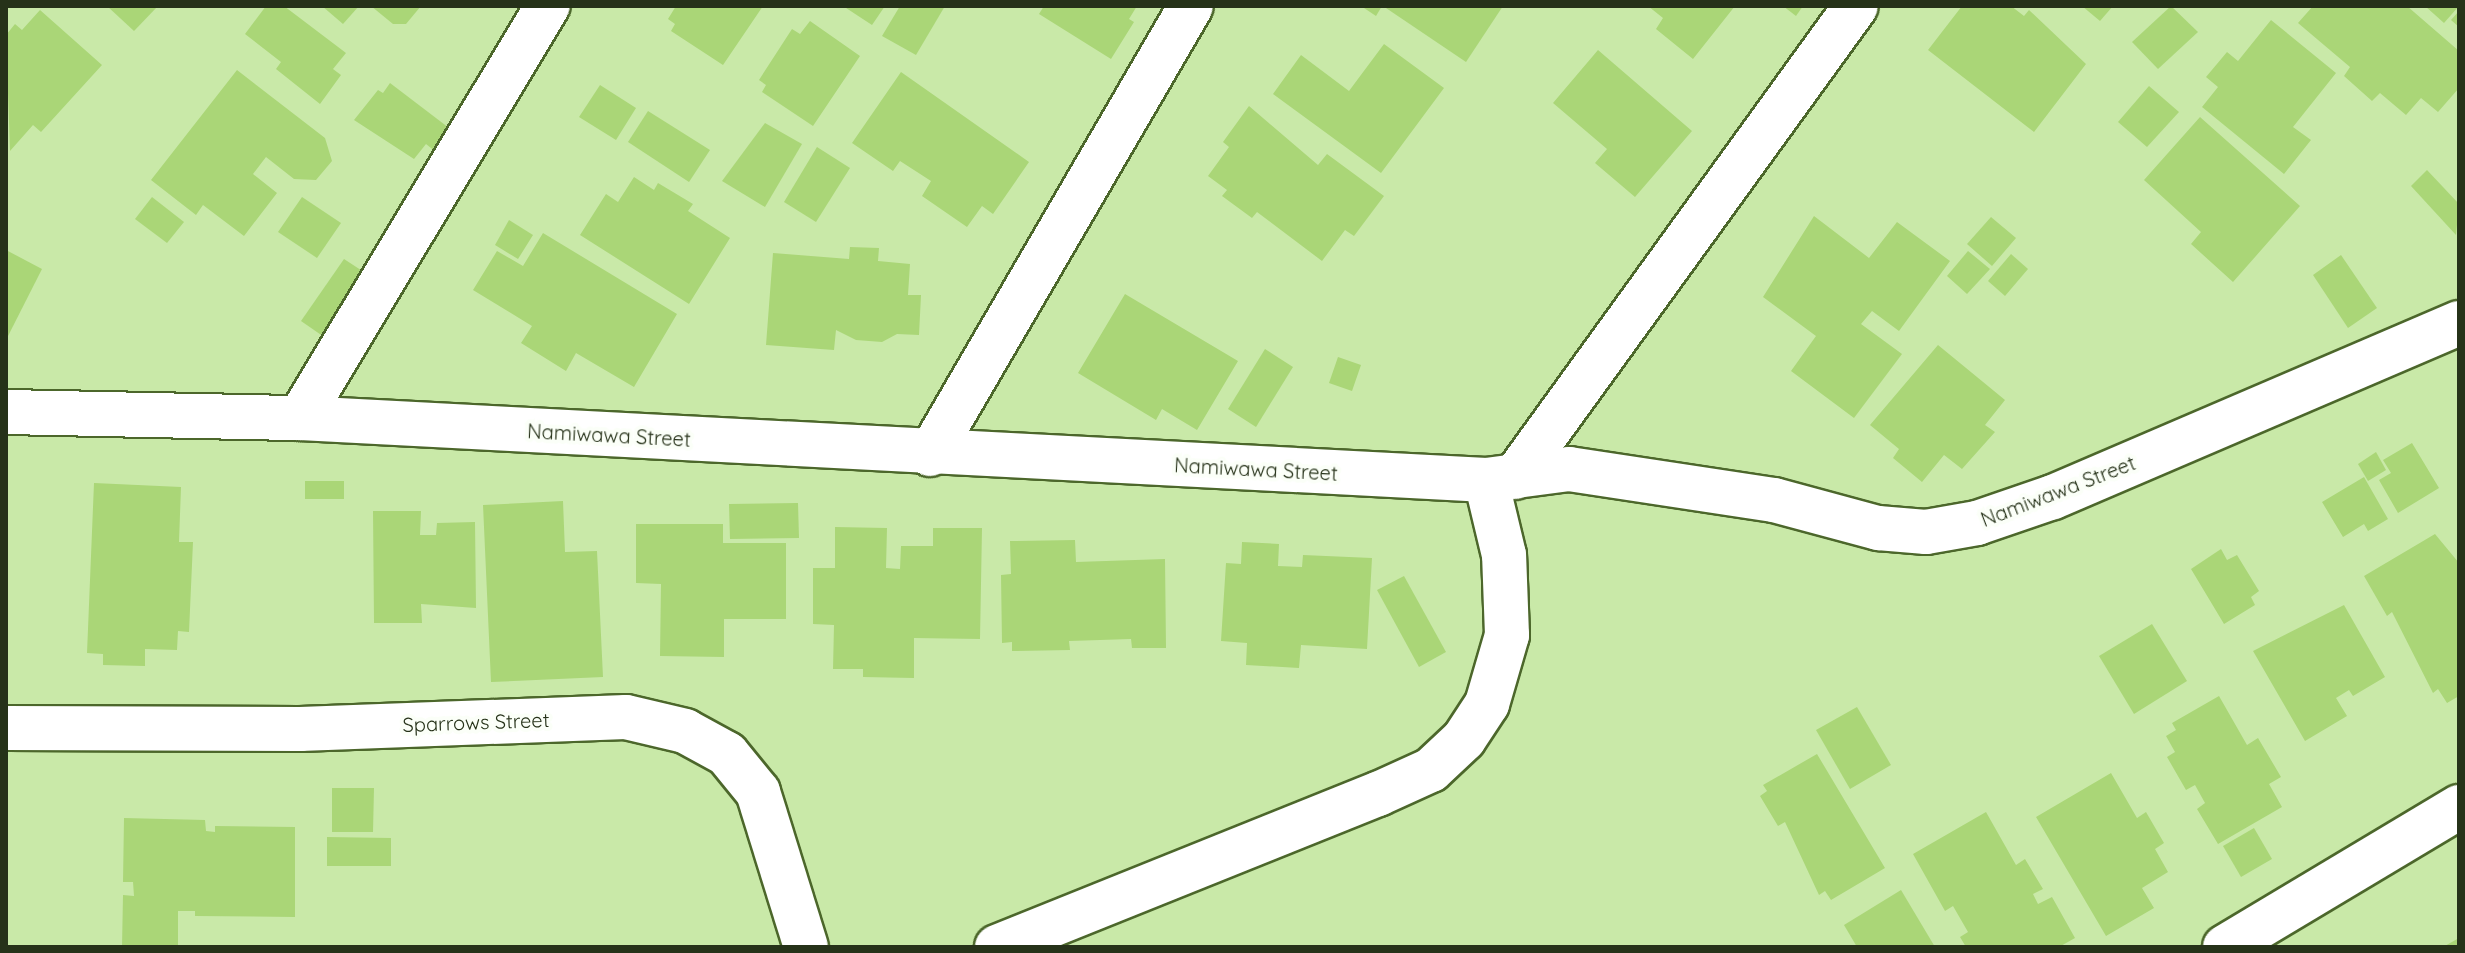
<!DOCTYPE html>
<style>
body{margin:0}
#map{position:relative;width:2465px;height:953px;overflow:hidden;background:#c9e9a8;font-family:Quicksand,sans-serif}
div>[style]{position:absolute}
[style*='--x']{left:calc(var(--x)*1px);top:calc(var(--y)*1px);width:calc(var(--w)*1px);rotate:calc(var(--a)*1deg)}
.building>*{inset:0;background:#aad677}
.roads{filter:drop-shadow(2px 0 #4c672b) drop-shadow(-2px 0 #4c672b) drop-shadow(0 2px #4c672b) drop-shadow(0 -2px #4c672b)}
.minor>*{height:44px;margin:-22px;padding:0 22px;transform-origin:22px;border-radius:22px;background:#fff}
span{translate:-50% -50%;white-space:nowrap;text-align:center;line-height:1.15;-webkit-text-stroke:8px #fbfff8;paint-order:stroke}
.street-label{font-size:20px;color:#263219}
.frame{position:absolute;inset:0;border:8px solid #263219;pointer-events:none}
</style>
<div id="map">
<div class="building">
<div style="clip-path:polygon(107px 6px,158px 6px,134px 31px)"></div>
<div style="clip-path:polygon(266px 6px,284px 6px,346px 53px,333px 69px,341px 75px,320px 104px,276px 69px,281px 62px,245px 34px)"></div>
<div style="clip-path:polygon(322px 6px,359px 6px,343px 24px)"></div>
<div style="clip-path:polygon(371px 6px,421px 6px,406px 24px,393px 24px)"></div>
<div style="clip-path:polygon(676px 6px,763px 6px,723px 65px,671px 31px,675px 24px,668px 19px)"></div>
<div style="clip-path:polygon(843px 6px,885px 6px,872px 25px)"></div>
<div style="clip-path:polygon(900px 6px,945px 6px,916px 55px,882px 36px)"></div>
<div style="clip-path:polygon(1044px 6px,1137px 6px,1129px 19px,1134px 22px,1111px 59px,1039px 14px)"></div>
<div style="clip-path:polygon(1361px 6px,1382px 6px,1376px 16px)"></div>
<div style="clip-path:polygon(1383px 6px,1503px 6px,1466px 62px)"></div>
<div style="clip-path:polygon(1648px 6px,1735px 6px,1693px 59px,1656px 29px,1663px 18px)"></div>
<div style="clip-path:polygon(1783px 6px,1803px 6px,1796px 16px)"></div>
<div style="clip-path:polygon(1962px 6px,2011px 6px,2024px 16px,2029px 10px,2086px 64px,2034px 132px,1928px 50px)"></div>
<div style="clip-path:polygon(2082px 6px,2113px 6px,2100px 21px)"></div>
<div style="clip-path:polygon(2171px 6px,2198px 32px,2158px 69px,2132px 42px)"></div>
<div style="clip-path:polygon(2313px 6px,2407px 6px,2459px 51px,2459px 88px,2438px 112px,2421px 98px,2406px 115px,2380px 93px,2372px 101px,2344px 76px,2350px 67px,2298px 23px)"></div>
<div style="clip-path:polygon(2425px 6px,2459px 6px,2444px 23px)"></div>
<div style="clip-path:polygon(40px 10px,102px 65px,41px 132px,33px 125px,10px 151px,6px 35px,15px 24px,22px 30px)"></div>
<div style="clip-path:polygon(2459px 11px,2459px 27px,2451px 20px)"></div>
<div style="clip-path:polygon(2271px 20px,2336px 73px,2293px 127px,2311px 140px,2284px 174px,2202px 107px,2218px 87px,2206px 77px,2227px 52px,2238px 61px)"></div>
<div style="clip-path:polygon(810px 21px,860px 56px,813px 126px,762px 92px,766px 85px,759px 80px,792px 29px,800px 34px)"></div>
<div style="clip-path:polygon(1384px 44px,1444px 88px,1381px 173px,1273px 94px,1301px 55px,1349px 91px)"></div>
<div style="clip-path:polygon(1598px 50px,1692px 131px,1635px 197px,1595px 163px,1607px 149px,1553px 103px)"></div>
<div style="clip-path:polygon(237px 70px,325px 138px,332px 161px,316px 180px,294px 179px,266px 157px,253px 174px,277px 193px,244px 236px,203px 205px,196px 215px,151px 180px)"></div>
<div style="clip-path:polygon(901px 72px,1029px 162px,993px 214px,982px 206px,967px 227px,922px 196px,931px 181px,900px 161px,893px 171px,852px 143px)"></div>
<div style="clip-path:polygon(390px 83px,453px 131px,436px 152px,426px 144px,414px 159px,354px 120px,378px 90px,383px 93px)"></div>
<div style="clip-path:polygon(600px 85px,636px 108px,616px 140px,579px 117px)"></div>
<div style="clip-path:polygon(2149px 86px,2179px 112px,2147px 147px,2118px 122px)"></div>
<div style="clip-path:polygon(1249px 106px,1318px 165px,1327px 154px,1384px 196px,1354px 236px,1345px 230px,1322px 261px,1257px 212px,1252px 218px,1222px 196px,1227px 190px,1208px 176px,1229px 147px,1223px 142px)"></div>
<div style="clip-path:polygon(648px 111px,710px 150px,689px 182px,628px 142px)"></div>
<div style="clip-path:polygon(2200px 117px,2300px 206px,2233px 282px,2191px 244px,2201px 232px,2144px 180px)"></div>
<div style="clip-path:polygon(765px 123px,802px 144px,765px 207px,722px 181px)"></div>
<div style="clip-path:polygon(817px 147px,850px 168px,816px 222px,784px 202px)"></div>
<div style="clip-path:polygon(2427px 170px,2459px 204px,2456px 235px,2411px 186px)"></div>
<div style="clip-path:polygon(634px 177px,654px 190px,658px 183px,693px 204px,688px 211px,730px 238px,689px 304px,580px 235px,606px 194px,618px 202px)"></div>
<div style="clip-path:polygon(152px 197px,184px 222px,167px 243px,135px 219px)"></div>
<div style="clip-path:polygon(302px 197px,341px 223px,317px 258px,278px 232px)"></div>
<div style="clip-path:polygon(1814px 216px,1869px 258px,1897px 222px,1950px 261px,1899px 331px,1872px 311px,1861px 324px,1902px 354px,1854px 418px,1791px 371px,1816px 336px,1763px 297px)"></div>
<div style="clip-path:polygon(1991px 217px,2016px 238px,1992px 266px,1967px 244px)"></div>
<div style="clip-path:polygon(509px 220px,533px 235px,518px 259px,495px 245px)"></div>
<div style="clip-path:polygon(543px 233px,677px 314px,634px 387px,576px 353px,566px 371px,521px 343px,532px 326px,473px 290px,497px 251px,523px 266px)"></div>
<div style="clip-path:polygon(850px 247px,879px 248px,878px 261px,910px 264px,908px 295px,921px 295px,919px 335px,897px 334px,882px 342px,856px 340px,836px 330px,834px 350px,766px 345px,773px 253px,849px 259px)"></div>
<div style="clip-path:polygon(6px 250px,42px 269px,6px 340px)"></div>
<div style="clip-path:polygon(1968px 251px,1990px 269px,1967px 294px,1947px 276px)"></div>
<div style="clip-path:polygon(2011px 254px,2028px 269px,2005px 296px,1988px 281px)"></div>
<div style="clip-path:polygon(2341px 255px,2377px 308px,2348px 328px,2313px 275px)"></div>
<div style="clip-path:polygon(344px 259px,370px 276px,327px 339px,301px 321px)"></div>
<div style="clip-path:polygon(1125px 294px,1238px 361px,1197px 430px,1162px 409px,1156px 420px,1078px 373px)"></div>
<div style="clip-path:polygon(1938px 345px,2005px 400px,1985px 425px,1995px 432px,1962px 469px,1944px 455px,1922px 482px,1893px 458px,1899px 449px,1870px 425px)"></div>
<div style="clip-path:polygon(1265px 349px,1293px 367px,1256px 427px,1228px 409px)"></div>
<div style="clip-path:polygon(1338px 357px,1361px 365px,1352px 391px,1329px 383px)"></div>
<div style="clip-path:polygon(2412px 443px,2439px 488px,2398px 513px,2379px 480px,2391px 473px,2383px 460px)"></div>
<div style="clip-path:polygon(2376px 452px,2386px 470px,2368px 481px,2358px 464px)"></div>
<div style="clip-path:polygon(2364px 477px,2388px 519px,2368px 531px,2364px 524px,2343px 537px,2322px 502px)"></div>
<div style="clip-path:polygon(305px 481px,344px 481px,344px 499px,305px 499px)"></div>
<div style="clip-path:polygon(94px 483px,181px 487px,179px 542px,193px 542px,189px 632px,178px 631px,177px 650px,145px 649px,145px 666px,103px 665px,103px 654px,87px 653px)"></div>
<div style="clip-path:polygon(563px 501px,565px 552px,597px 551px,603px 677px,491px 682px,483px 505px)"></div>
<div style="clip-path:polygon(798px 503px,799px 538px,730px 539px,729px 504px)"></div>
<div style="clip-path:polygon(373px 511px,421px 511px,420px 535px,436px 535px,437px 523px,475px 522px,476px 608px,421px 604px,422px 623px,374px 623px)"></div>
<div style="clip-path:polygon(636px 524px,723px 524px,723px 543px,786px 543px,786px 619px,724px 619px,724px 657px,660px 656px,661px 584px,636px 583px)"></div>
<div style="clip-path:polygon(835px 527px,887px 528px,886px 568px,900px 569px,901px 546px,933px 546px,933px 528px,982px 528px,980px 639px,914px 638px,914px 678px,863px 677px,863px 669px,833px 669px,834px 625px,813px 624px,813px 568px,835px 568px)"></div>
<div style="clip-path:polygon(2435px 534px,2459px 563px,2459px 696px,2447px 703px,2438px 689px,2433px 693px,2392px 612px,2387px 616px,2364px 576px)"></div>
<div style="clip-path:polygon(1075px 540px,1076px 562px,1165px 559px,1166px 648px,1132px 648px,1131px 639px,1069px 641px,1070px 650px,1012px 651px,1012px 642px,1002px 643px,1001px 575px,1011px 574px,1010px 541px)"></div>
<div style="clip-path:polygon(1242px 542px,1279px 544px,1278px 566px,1302px 567px,1303px 555px,1372px 558px,1367px 649px,1301px 645px,1299px 668px,1246px 665px,1247px 643px,1221px 641px,1226px 563px,1241px 564px)"></div>
<div style="clip-path:polygon(2221px 549px,2227px 560px,2237px 555px,2259px 591px,2251px 597px,2255px 605px,2224px 624px,2191px 569px)"></div>
<div style="clip-path:polygon(1404px 576px,1446px 652px,1419px 667px,1377px 590px)"></div>
<div style="clip-path:polygon(2344px 605px,2385px 677px,2353px 696px,2349px 690px,2336px 698px,2347px 716px,2305px 741px,2253px 651px)"></div>
<div style="clip-path:polygon(2152px 624px,2187px 681px,2134px 714px,2099px 656px)"></div>
<div style="clip-path:polygon(2219px 696px,2247px 745px,2258px 738px,2281px 777px,2269px 784px,2282px 807px,2218px 844px,2197px 809px,2205px 803px,2195px 785px,2186px 790px,2167px 757px,2175px 752px,2166px 736px,2176px 730px,2172px 723px)"></div>
<div style="clip-path:polygon(1857px 707px,1891px 765px,1850px 789px,1816px 730px)"></div>
<div style="clip-path:polygon(1817px 754px,1885px 868px,1831px 900px,1825px 891px,1819px 895px,1785px 822px,1778px 826px,1760px 796px,1767px 791px,1763px 785px)"></div>
<div style="clip-path:polygon(2111px 773px,2137px 818px,2146px 812px,2164px 843px,2155px 849px,2168px 872px,2142px 888px,2154px 908px,2106px 936px,2036px 817px)"></div>
<div style="clip-path:polygon(332px 788px,374px 788px,373px 832px,332px 832px)"></div>
<div style="clip-path:polygon(1986px 812px,2016px 865px,2025px 859px,2043px 889px,2033px 894px,2038px 904px,2052px 897px,2075px 938px,2059px 947px,1966px 947px,1960px 937px,1968px 932px,1953px 906px,1945px 911px,1913px 854px)"></div>
<div style="clip-path:polygon(124px 818px,205px 820px,206px 831px,215px 832px,215px 826px,295px 827px,295px 917px,195px 916px,195px 911px,178px 911px,178px 947px,122px 947px,123px 895px,134px 896px,133px 882px,123px 882px)"></div>
<div style="clip-path:polygon(2254px 828px,2272px 859px,2241px 877px,2223px 846px)"></div>
<div style="clip-path:polygon(327px 837px,391px 838px,391px 866px,327px 866px)"></div>
<div style="clip-path:polygon(1901px 890px,1935px 947px,1857px 947px,1844px 925px)"></div>
<div style="clip-path:polygon(2459px 938px,2459px 947px,2443px 947px)"></div>
</div>
<div class="roads">
<div class="minor">
<div style="--x:6;--y:412;--w:294;--a:1.2"></div>
<div style="--x:300;--y:418;--w:1188;--a:2.99"></div>
<div style="--x:1486;--y:480;--w:84;--a:-7.5"></div>
<div style="--x:1569;--y:469;--w:207;--a:8.6"></div>
<div style="--x:1774;--y:500;--w:108;--a:15.1"></div>
<div style="--x:1878;--y:528;--w:48;--a:4.8"></div>
<div style="--x:1926;--y:532;--w:52;--a:-10"></div>
<div style="--x:1977;--y:523;--w:80;--a:-18.9"></div>
<div style="--x:2053;--y:497;--w:442;--a:-23.2"></div>
<div style="--x:300;--y:418;--w:481;--a:-59"></div>
<div style="--x:930;--y:454;--w:518;--a:-59.78"></div>
<div style="--x:1515;--y:477;--w:581;--a:-54.1"></div>
<div style="--x:6;--y:728;--w:294;--a:0.2"></div>
<div style="--x:300;--y:729;--w:326;--a:-2.1"></div>
<div style="--x:626;--y:717;--w:61;--a:13.3"></div>
<div style="--x:685;--y:731;--w:48;--a:28.7"></div>
<div style="--x:727;--y:754;--w:49;--a:50.8"></div>
<div style="--x:758;--y:792;--w:162;--a:72.8"></div>
<div style="--x:997;--y:947;--w:411;--a:-21.9"></div>
<div style="--x:1378;--y:794;--w:58;--a:-24.4"></div>
<div style="--x:1431;--y:770;--w:45;--a:-43.2"></div>
<div style="--x:1464;--y:739;--w:42;--a:-56.7"></div>
<div style="--x:1487;--y:704;--w:72;--a:-73.8"></div>
<div style="--x:1507;--y:635;--w:80;--a:-92.1"></div>
<div style="--x:1504;--y:555;--w:77;--a:-103.5"></div>
<div style="--x:2225;--y:947;--w:273;--a:-30.9"></div>
</div>
</div>
<div class="street-label">
<span style="left:609px;top:435px;rotate:3deg">Namiwawa Street</span>
<span style="left:1256px;top:469px;rotate:3deg">Namiwawa Street</span>
<span style="left:2058px;top:491px;rotate:-21deg">Namiwawa Street</span>
<span style="left:476px;top:722px;rotate:-2deg">Sparrows Street</span>
</div>
<div class="frame"></div>
</div>
